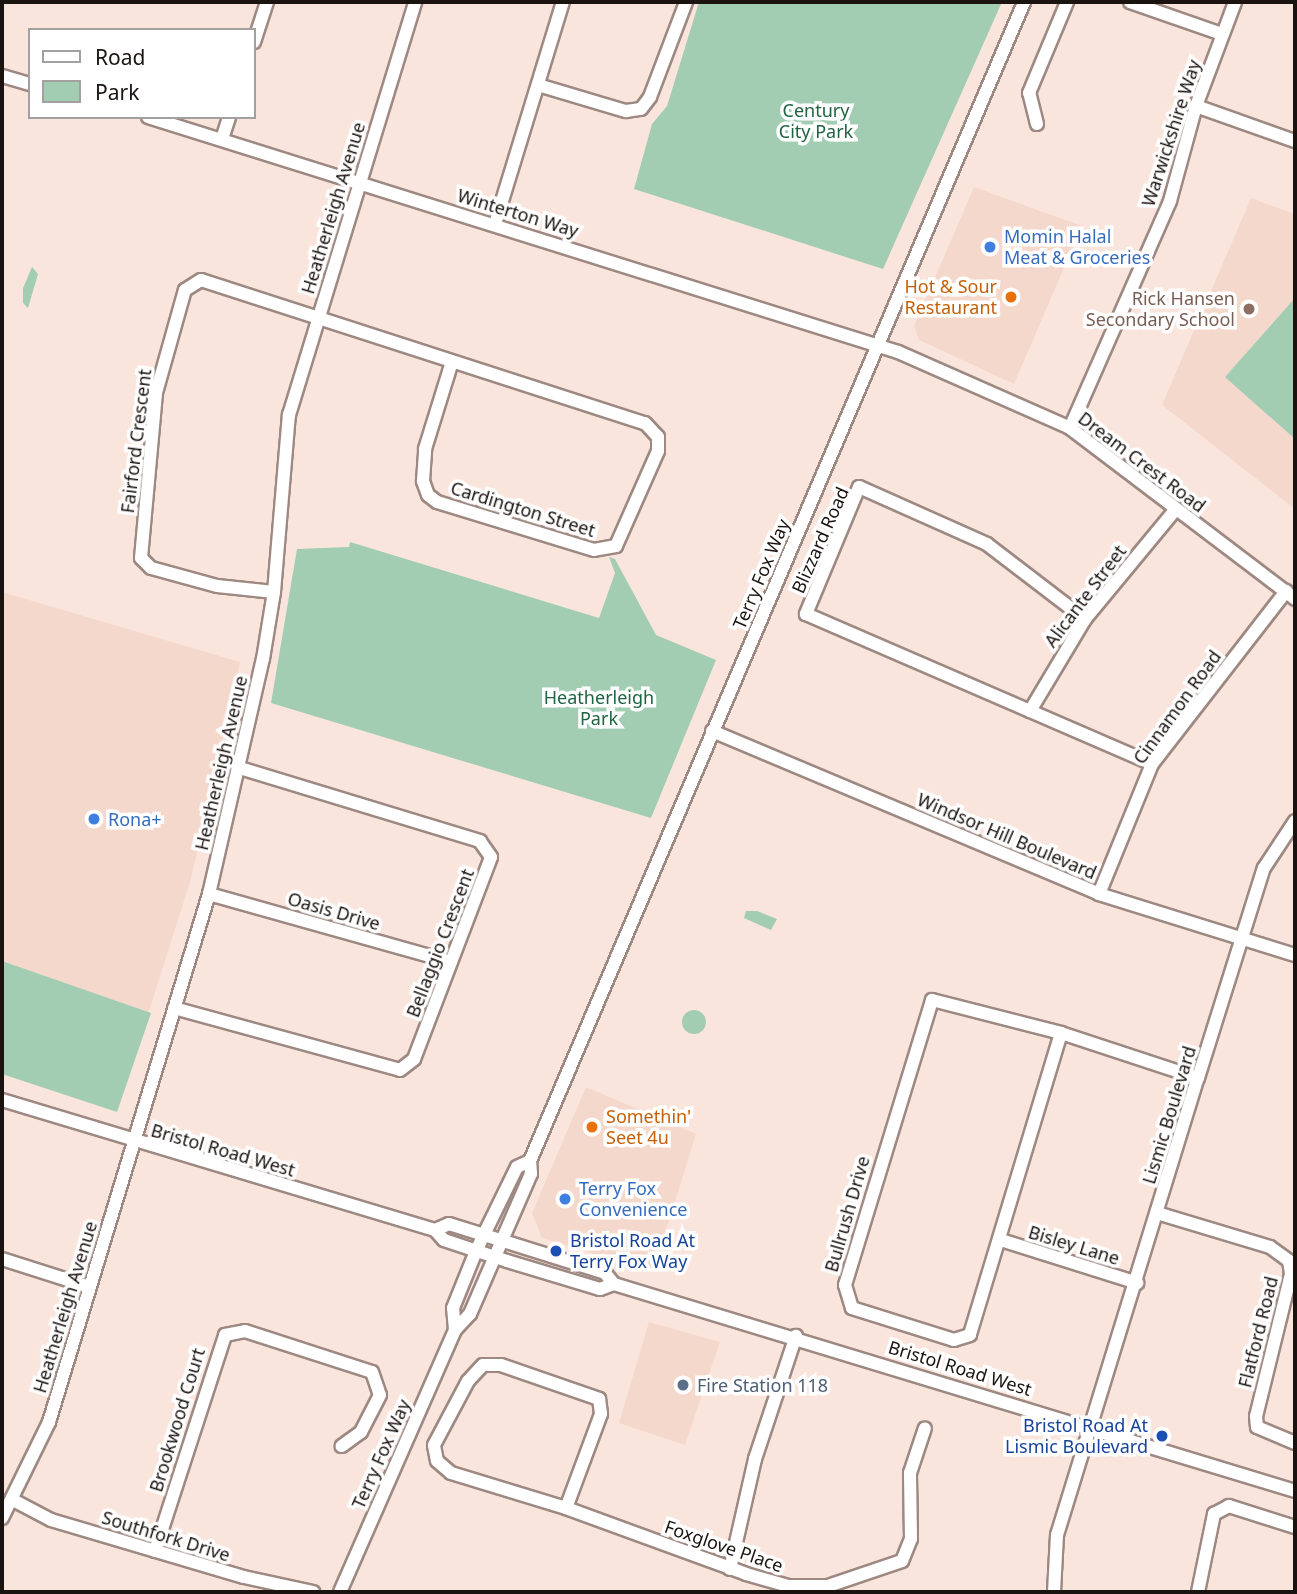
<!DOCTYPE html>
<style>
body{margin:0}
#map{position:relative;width:1297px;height:1594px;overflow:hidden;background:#fae5dd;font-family:"Noto Sans",sans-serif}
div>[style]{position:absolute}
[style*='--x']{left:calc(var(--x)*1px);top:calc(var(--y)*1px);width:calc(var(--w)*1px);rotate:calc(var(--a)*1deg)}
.built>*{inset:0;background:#f5d8cc}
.green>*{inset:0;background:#a2cdb3}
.round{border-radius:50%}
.roads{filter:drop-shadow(2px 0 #9d8982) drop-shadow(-2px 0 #9d8982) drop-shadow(0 2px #9d8982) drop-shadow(0 -2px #9d8982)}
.minor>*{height:12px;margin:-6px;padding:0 6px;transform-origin:6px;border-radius:6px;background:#fff}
.dots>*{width:19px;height:19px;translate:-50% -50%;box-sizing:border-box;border:4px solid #fff;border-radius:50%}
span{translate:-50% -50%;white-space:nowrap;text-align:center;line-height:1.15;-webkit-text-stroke:7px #fff;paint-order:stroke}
.park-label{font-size:18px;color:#1f6442}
.street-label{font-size:18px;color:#1a1310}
.shop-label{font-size:18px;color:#366cbe}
.left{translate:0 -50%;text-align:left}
.food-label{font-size:18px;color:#c56008}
.right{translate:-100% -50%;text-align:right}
.education-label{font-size:18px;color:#785e54}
.transit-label{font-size:18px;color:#164399}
.service-label{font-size:18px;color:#4e5e75}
.frame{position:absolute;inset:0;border:4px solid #1a1310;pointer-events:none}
.legend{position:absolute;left:28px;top:28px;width:228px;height:91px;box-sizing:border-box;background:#fff;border:2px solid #a3a19f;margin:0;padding:9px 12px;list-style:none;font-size:21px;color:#1a1310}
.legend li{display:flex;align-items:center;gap:14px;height:35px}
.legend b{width:35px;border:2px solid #a3a19f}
</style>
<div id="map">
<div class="built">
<div style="clip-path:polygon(974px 187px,1082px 226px,1014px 384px,919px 340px,914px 326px)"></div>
<div style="clip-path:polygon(1251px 198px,1295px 214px,1295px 509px,1162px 405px)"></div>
<div style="clip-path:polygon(2px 592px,240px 662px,191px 879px,119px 1105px,2px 1072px)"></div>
<div style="clip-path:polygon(586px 1087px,696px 1134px,653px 1272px,542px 1238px,532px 1213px)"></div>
<div style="clip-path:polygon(649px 1322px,720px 1342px,685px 1445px,619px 1423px)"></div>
</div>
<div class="green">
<div style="clip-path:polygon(699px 2px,1002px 2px,883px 269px,634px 189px,652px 124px,667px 106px)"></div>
<div style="clip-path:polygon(32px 267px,38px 274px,28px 308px,23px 303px,23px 288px)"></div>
<div style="clip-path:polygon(1295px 298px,1295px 439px,1225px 377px)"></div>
<div style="clip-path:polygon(350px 542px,599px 618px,615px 573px,609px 557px,615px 559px,656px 635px,716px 660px,651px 818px,271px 703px,297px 549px,349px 547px)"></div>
<div style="clip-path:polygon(746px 911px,757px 911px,777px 919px,771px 930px,744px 918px)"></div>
<div style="clip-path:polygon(2px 961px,151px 1013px,117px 1112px,2px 1074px)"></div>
<div class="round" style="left:682px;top:1010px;width:24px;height:24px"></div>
</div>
<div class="roads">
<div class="minor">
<div style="--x:1130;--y:2;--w:97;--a:19.2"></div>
<div style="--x:254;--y:42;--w:42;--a:-72"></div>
<div style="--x:2;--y:76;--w:29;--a:16"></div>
<div style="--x:538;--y:85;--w:92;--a:16.5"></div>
<div style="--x:626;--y:111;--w:15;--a:-8"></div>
<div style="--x:641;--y:109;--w:15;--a:-53"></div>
<div style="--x:650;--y:97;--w:102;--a:-69.2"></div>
<div style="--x:1196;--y:106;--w:105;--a:19.5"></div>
<div style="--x:148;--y:117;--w:786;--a:17.4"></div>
<div style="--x:898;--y:352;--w:188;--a:23.8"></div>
<div style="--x:1070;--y:428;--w:283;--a:37.2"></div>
<div style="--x:1037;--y:124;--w:32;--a:-104"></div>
<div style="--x:1029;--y:93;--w:99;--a:-67.3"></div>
<div style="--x:222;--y:139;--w:23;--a:-72"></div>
<div style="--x:495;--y:224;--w:232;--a:-73"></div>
<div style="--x:1070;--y:428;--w:248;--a:-66.2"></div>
<div style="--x:1170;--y:201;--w:98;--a:-74.7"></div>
<div style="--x:1196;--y:106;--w:111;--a:-69.4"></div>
<div style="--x:274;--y:592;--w:57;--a:-174"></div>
<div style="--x:217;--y:586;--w:68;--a:-164.7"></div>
<div style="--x:151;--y:568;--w:14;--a:-135"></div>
<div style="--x:141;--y:558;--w:166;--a:-84.8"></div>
<div style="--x:156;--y:393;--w:107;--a:-74.3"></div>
<div style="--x:185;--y:290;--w:19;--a:-32"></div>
<div style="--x:201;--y:280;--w:466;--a:17.9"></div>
<div style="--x:645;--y:423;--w:19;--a:47"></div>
<div style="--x:658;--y:437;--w:14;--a:90"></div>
<div style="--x:658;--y:451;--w:104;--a:113.9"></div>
<div style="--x:616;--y:546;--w:22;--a:170"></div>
<div style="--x:594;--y:550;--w:164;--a:-163"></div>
<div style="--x:437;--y:502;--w:11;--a:-142"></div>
<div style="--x:428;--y:495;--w:15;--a:-110"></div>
<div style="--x:423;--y:481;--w:32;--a:-86"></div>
<div style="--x:425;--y:449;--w:91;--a:-72.8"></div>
<div style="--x:1085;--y:619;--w:123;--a:-142.6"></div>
<div style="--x:987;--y:544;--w:140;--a:-156"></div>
<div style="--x:859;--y:487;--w:138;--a:112.7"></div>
<div style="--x:806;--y:614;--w:377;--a:23.4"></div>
<div style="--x:1030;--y:711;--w:107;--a:-59.1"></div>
<div style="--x:1085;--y:619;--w:143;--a:-50.4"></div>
<div style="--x:712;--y:731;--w:420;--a:22.8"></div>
<div style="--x:1099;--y:894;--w:205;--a:17.3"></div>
<div style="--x:209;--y:894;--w:251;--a:15.7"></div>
<div style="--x:1099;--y:894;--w:140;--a:-67.8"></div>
<div style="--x:1152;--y:764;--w:219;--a:-52.2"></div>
<div style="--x:174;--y:1008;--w:234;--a:15.3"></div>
<div style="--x:400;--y:1070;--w:18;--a:-38"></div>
<div style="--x:414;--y:1059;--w:216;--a:-69.1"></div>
<div style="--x:491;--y:857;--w:19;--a:-125"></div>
<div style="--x:480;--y:841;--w:251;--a:-163.1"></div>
<div style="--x:1061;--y:1033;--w:315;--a:106.8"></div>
<div style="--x:970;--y:1335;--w:17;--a:163"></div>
<div style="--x:954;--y:1340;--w:107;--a:-162.6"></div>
<div style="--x:852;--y:1308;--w:24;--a:-107"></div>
<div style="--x:845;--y:1285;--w:298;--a:-73"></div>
<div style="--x:932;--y:1000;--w:133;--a:14.3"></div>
<div style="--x:1061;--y:1033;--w:144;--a:18.2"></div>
<div style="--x:2;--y:1100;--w:452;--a:16.7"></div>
<div style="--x:435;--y:1230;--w:13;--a:48"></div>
<div style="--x:444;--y:1240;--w:66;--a:18.4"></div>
<div style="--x:507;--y:1261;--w:97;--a:16.8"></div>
<div style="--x:600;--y:1289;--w:15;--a:-20"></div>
<div style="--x:1157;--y:1213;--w:118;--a:16.7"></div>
<div style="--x:1270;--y:1247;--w:24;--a:36"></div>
<div style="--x:1289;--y:1261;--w:13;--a:81"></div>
<div style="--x:1291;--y:1274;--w:146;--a:103.8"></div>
<div style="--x:1256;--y:1416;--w:11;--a:85"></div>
<div style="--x:1257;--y:1427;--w:41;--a:22.8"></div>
<div style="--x:435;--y:1230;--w:15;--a:-23"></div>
<div style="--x:449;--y:1224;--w:164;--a:17.4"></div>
<div style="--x:605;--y:1273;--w:14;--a:51"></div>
<div style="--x:614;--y:1284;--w:712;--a:16.91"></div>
<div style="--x:1001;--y:1240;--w:143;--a:17.5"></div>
<div style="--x:2;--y:1259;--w:92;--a:17.7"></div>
<div style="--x:455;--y:1330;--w:22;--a:-95"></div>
<div style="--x:453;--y:1308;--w:61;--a:-68"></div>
<div style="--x:476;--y:1251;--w:93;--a:-64"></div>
<div style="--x:517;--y:1167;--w:14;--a:-25"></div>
<div style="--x:483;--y:1365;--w:18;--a:0"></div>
<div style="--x:501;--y:1365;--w:104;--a:19.1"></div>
<div style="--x:599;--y:1399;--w:15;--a:82"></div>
<div style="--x:601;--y:1414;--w:100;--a:110.4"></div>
<div style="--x:566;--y:1508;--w:120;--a:-163.1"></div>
<div style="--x:451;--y:1473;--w:18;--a:-139"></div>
<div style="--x:437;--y:1461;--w:16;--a:-101"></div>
<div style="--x:434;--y:1445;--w:72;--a:-62"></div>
<div style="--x:468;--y:1381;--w:22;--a:-47"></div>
<div style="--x:13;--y:1500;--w:43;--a:27.8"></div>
<div style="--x:51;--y:1520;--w:201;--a:16.5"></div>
<div style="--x:244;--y:1577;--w:71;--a:12.3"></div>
<div style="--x:566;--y:1508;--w:192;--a:20.1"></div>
<div style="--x:746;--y:1574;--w:44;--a:15.9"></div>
<div style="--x:788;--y:1586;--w:40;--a:0"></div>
<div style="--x:828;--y:1586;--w:78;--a:-18.7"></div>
<div style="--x:902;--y:1561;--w:24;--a:-68"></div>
<div style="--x:911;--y:1539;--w:66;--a:-90.9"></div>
<div style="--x:910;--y:1473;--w:47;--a:-71.6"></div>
<div style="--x:2;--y:1518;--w:107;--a:-63.9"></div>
<div style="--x:49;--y:1422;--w:552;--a:-73.14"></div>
<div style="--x:209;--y:894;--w:241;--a:-77.1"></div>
<div style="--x:263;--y:659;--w:68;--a:-80.7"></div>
<div style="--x:274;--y:592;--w:178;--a:-85.2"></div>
<div style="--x:289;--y:415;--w:432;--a:-73"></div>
<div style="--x:155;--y:1551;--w:227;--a:-72"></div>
<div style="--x:225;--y:1335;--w:20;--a:-11"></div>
<div style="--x:245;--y:1331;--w:133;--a:17.9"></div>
<div style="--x:372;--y:1372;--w:24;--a:71"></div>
<div style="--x:380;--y:1395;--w:42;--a:117.2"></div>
<div style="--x:361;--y:1432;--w:24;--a:144"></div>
<div style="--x:730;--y:1569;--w:113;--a:-77.2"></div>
<div style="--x:755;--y:1459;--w:130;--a:-71.6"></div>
<div style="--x:340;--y:1592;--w:286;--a:-66.3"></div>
<div style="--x:455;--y:1330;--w:22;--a:-47"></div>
<div style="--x:470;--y:1314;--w:153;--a:-66.5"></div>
<div style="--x:531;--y:1174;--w:13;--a:-94"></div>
<div style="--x:530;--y:1161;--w:1260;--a:-66.91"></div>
<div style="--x:1054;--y:1592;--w:57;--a:-87"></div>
<div style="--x:1057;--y:1535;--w:478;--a:-72.9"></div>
<div style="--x:1198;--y:1078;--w:220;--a:-72.6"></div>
<div style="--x:1264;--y:868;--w:56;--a:-56.6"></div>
<div style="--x:1198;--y:1592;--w:80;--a:-78.4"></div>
<div style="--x:1214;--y:1514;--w:17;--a:-28"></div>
<div style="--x:1229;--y:1506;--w:69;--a:17.7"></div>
</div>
</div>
<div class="dots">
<div style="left:990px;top:247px;background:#3f7fe0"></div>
<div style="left:1011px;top:297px;background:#e8710a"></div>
<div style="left:1249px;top:309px;background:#8d6e63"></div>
<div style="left:94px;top:819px;background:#3f7fe0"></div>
<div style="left:592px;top:1127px;background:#e8710a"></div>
<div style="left:565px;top:1199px;background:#3f7fe0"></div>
<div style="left:556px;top:1251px;background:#1a4fb4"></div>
<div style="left:683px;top:1385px;background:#5c6f8a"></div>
<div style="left:1162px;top:1436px;background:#1a4fb4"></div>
</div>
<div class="park-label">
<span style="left:816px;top:121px">Century<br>City Park</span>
<span style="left:599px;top:708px">Heatherleigh<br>Park</span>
</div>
<div class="street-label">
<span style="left:1171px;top:133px;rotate:-72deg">Warwickshire Way</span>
<span style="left:333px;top:208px;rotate:-73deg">Heatherleigh Avenue</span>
<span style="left:518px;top:213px;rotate:17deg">Winterton Way</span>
<span style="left:136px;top:441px;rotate:-83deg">Fairford Crescent</span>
<span style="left:1142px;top:462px;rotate:37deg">Dream Crest Road</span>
<span style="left:523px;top:509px;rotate:17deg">Cardington Street</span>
<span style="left:820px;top:540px;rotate:-66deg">Blizzard Road</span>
<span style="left:761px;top:574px;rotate:-67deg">Terry Fox Way</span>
<span style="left:1085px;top:596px;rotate:-53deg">Alicante Street</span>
<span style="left:1177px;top:707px;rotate:-54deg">Cinnamon Road</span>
<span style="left:221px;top:763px;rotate:-77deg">Heatherleigh Avenue</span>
<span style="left:1007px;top:836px;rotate:23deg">Windsor Hill Boulevard</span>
<span style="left:334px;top:911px;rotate:16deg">Oasis Drive</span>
<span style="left:440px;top:943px;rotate:-69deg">Bellaggio Crescent</span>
<span style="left:1169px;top:1115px;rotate:-73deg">Lismic Boulevard</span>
<span style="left:223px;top:1150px;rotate:16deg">Bristol Road West</span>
<span style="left:847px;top:1214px;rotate:-74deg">Bullrush Drive</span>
<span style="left:1074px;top:1245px;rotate:17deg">Bisley Lane</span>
<span style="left:65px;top:1307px;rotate:-73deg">Heatherleigh Avenue</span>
<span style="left:1258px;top:1332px;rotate:-76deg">Flatford Road</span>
<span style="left:960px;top:1368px;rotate:17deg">Bristol Road West</span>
<span style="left:177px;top:1420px;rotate:-73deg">Brookwood Court</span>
<span style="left:381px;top:1454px;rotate:-66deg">Terry Fox Way</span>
<span style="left:166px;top:1536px;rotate:17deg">Southfork Drive</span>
<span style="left:724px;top:1546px;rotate:19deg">Foxglove Place</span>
</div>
<div class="shop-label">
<span class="left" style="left:1004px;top:247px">Momin Halal<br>Meat &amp; Groceries</span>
<span class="left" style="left:108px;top:819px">Rona+</span>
<span class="left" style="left:579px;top:1199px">Terry Fox<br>Convenience</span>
</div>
<div class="food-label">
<span class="right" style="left:997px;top:297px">Hot &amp; Sour<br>Restaurant</span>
<span class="left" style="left:606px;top:1127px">Somethin'<br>Seet 4u</span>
</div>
<div class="education-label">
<span class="right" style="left:1235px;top:309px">Rick Hansen<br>Secondary School</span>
</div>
<div class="transit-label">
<span class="left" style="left:570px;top:1251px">Bristol Road At<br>Terry Fox Way</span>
<span class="right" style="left:1148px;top:1436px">Bristol Road At<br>Lismic Boulevard</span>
</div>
<div class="service-label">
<span class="left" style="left:697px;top:1385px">Fire Station 118</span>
</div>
<div class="frame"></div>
<ul class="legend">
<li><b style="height:9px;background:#fff"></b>Road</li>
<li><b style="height:19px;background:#a2cdb3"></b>Park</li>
</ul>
</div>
